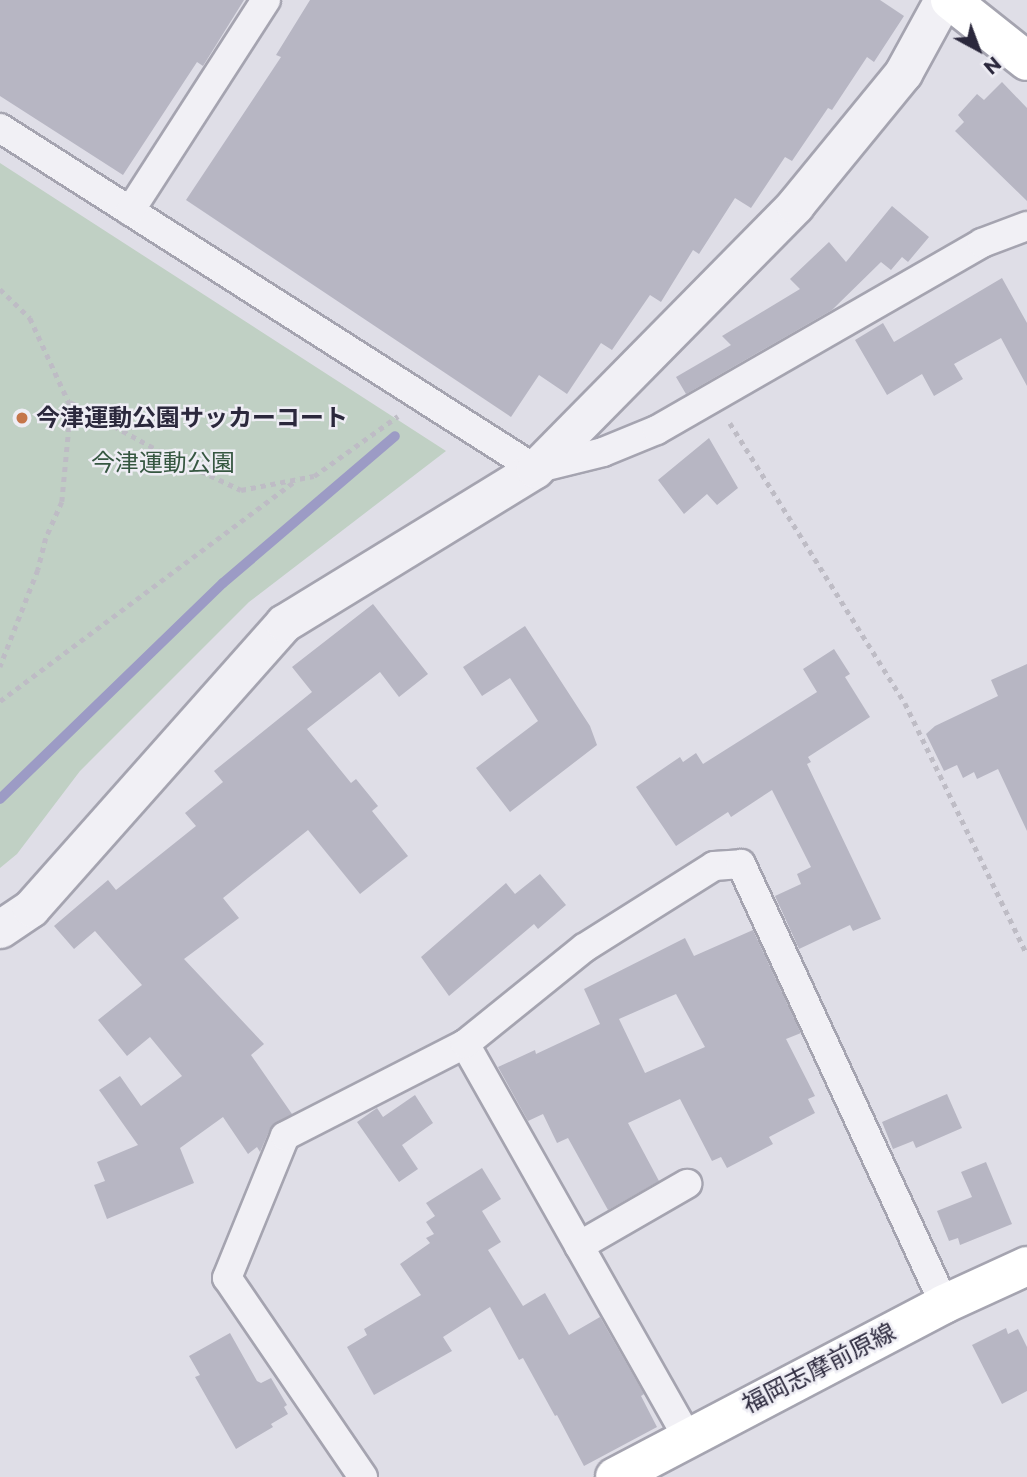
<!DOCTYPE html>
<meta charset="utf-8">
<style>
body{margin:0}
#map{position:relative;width:1027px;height:1477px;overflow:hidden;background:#dfdee7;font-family:Montserrat,"Noto Sans JP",sans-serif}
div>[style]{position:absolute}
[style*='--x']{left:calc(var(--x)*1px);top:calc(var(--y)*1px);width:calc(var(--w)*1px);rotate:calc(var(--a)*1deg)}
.green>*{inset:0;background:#c0d0c4}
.stream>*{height:10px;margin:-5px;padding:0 5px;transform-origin:5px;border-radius:5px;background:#9c9bc5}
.building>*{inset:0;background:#b7b6c3}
.path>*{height:4.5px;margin-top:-2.25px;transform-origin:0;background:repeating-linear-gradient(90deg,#bebcc5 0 5px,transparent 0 10px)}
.roads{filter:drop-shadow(2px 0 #a5a4b0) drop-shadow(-2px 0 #a5a4b0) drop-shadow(0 2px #a5a4b0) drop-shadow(0 -2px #a5a4b0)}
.minor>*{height:28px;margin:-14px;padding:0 14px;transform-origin:14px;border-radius:14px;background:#f1f0f5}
.tertiary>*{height:37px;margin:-18.5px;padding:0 18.5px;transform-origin:18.5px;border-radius:18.5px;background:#f1f0f5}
.secondary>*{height:38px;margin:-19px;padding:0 19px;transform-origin:19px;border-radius:19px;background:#fff}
.primary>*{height:38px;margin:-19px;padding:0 19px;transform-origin:19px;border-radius:19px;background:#fff}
.dots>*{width:19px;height:19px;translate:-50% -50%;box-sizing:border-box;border:4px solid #eeedf4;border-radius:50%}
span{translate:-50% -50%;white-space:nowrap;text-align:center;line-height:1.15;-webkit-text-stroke:5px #eeedf4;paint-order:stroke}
.poi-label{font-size:24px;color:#2b283c;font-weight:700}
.left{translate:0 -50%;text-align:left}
.park-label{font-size:24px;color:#365741}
.street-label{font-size:24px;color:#2b283c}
.north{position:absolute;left:943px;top:14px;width:70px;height:70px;-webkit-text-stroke:5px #eeedf4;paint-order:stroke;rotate:139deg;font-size:19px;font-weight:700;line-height:28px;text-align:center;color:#2b283c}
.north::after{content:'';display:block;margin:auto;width:24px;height:32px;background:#2b283c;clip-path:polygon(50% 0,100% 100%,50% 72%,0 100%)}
</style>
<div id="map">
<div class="green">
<div style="clip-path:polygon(0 163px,446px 451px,249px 602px,80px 771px,17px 854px,0 868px)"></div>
</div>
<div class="stream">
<div style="--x:0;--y:799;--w:310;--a:-44.1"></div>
<div style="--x:223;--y:583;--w:226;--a:-40.5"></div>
</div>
<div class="building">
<div style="clip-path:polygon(0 0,244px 0,203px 66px,197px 62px,123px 175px,0 96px)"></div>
<div style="clip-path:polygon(310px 0,880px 0,904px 16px,874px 62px,867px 57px,832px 110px,828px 108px,792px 161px,785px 157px,751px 208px,735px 198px,699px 254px,693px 250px,661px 302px,650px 295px,612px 350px,601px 343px,567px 394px,539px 375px,511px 417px,186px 200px,281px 57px,276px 55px)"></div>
<div style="clip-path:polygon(1002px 82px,1027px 108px,1027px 201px,955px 131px,964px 122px,958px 115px,977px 94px,984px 100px)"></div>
<div style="clip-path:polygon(892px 206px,929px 237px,908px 262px,902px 257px,891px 270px,881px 262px,832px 310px,686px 394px,676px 377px,731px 345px,722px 336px,800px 289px,790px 279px,829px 242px,846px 262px)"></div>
<div style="clip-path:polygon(1002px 278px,1027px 323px,1027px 386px,1001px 338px,954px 364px,963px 379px,934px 396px,922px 374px,887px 395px,855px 340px,883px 323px,894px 342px)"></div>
<div style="clip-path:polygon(709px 438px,738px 488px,717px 505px,707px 494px,684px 514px,658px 480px)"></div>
<div style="clip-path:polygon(373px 604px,428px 674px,399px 697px,380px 672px,307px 729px,351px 783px,356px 779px,378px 806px,372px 811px,408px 856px,360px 894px,308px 830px,223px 898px,239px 918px,184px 959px,264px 1044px,251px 1055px,292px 1114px,270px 1129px,260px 1152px,257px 1147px,248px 1154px,223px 1117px,180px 1148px,194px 1183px,107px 1219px,94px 1185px,105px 1181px,97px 1162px,138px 1145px,99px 1090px,120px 1076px,141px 1106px,182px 1076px,150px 1037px,127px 1056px,98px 1020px,142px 985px,95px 931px,74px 949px,54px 926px,108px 880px,116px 890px,196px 826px,185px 813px,223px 782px,214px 771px,312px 692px,292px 667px)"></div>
<div style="clip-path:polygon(525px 626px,590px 726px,597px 745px,510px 812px,476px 768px,538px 721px,510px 678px,482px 696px,463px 667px)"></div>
<div style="clip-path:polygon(834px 649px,850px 674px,845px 677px,870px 717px,808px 757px,811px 762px,807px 764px,881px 919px,853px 931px,850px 925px,799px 949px,775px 896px,801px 884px,797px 874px,811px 867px,772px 790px,731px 817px,728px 812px,676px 846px,636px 787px,680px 757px,683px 762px,696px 753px,703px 764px,817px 692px,803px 669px)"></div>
<div style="clip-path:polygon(1027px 664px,1027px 831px,998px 769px,977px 779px,974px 772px,963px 778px,957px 765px,944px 771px,926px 734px,935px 726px,998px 696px,991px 680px)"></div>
<div style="clip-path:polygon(540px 874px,566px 905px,538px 929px,534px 924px,449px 996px,421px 957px,506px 883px,515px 894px)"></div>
<div style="clip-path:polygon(evenodd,753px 930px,801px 1033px,786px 1039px,815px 1096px,808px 1099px,815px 1113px,769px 1137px,773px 1144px,727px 1168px,721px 1157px,712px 1161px,680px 1099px,628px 1123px,659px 1181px,608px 1210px,568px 1138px,557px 1143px,543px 1114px,528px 1121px,498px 1067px,535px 1050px,536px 1054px,600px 1024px,584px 989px,685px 938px,694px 956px,753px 930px,676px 994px,705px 1047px,645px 1073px,619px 1019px,676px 994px)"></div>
<div style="clip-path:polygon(947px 1094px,962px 1128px,916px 1148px,913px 1141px,893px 1149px,882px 1122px)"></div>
<div style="clip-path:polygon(415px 1095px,433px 1123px,402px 1145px,418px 1169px,399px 1182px,357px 1122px,377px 1108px,383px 1117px)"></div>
<div style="clip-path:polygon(986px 1162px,1012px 1224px,960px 1245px,958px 1238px,949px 1241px,937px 1211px,972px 1197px,961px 1172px)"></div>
<div style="clip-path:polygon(482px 1168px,501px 1199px,482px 1211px,501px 1242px,488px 1250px,523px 1306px,545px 1293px,569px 1335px,600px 1317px,644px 1394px,641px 1396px,657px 1427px,584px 1466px,557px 1415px,555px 1416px,523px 1358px,519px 1360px,490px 1307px,443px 1337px,452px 1351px,374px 1395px,347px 1347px,367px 1335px,364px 1329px,421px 1295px,400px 1264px,430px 1243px,426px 1238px,434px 1234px,426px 1222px,435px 1216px,426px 1203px)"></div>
<div style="clip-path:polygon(1006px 1328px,1008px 1334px,1018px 1329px,1027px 1347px,1027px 1391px,1002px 1404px,972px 1345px)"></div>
<div style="clip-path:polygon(230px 1333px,257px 1381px,261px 1383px,271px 1378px,287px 1405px,284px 1407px,288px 1414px,271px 1424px,273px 1427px,236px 1449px,195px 1377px,200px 1375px,189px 1356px)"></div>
</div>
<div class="path">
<div style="--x:0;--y:289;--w:42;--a:44"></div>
<div style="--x:30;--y:318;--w:98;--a:65.3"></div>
<div style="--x:71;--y:407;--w:95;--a:95.4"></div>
<div style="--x:62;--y:502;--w:39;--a:114"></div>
<div style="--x:46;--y:538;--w:33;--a:104"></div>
<div style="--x:38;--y:570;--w:104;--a:111.4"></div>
<div style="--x:70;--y:402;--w:108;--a:28.7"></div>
<div style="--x:165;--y:454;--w:84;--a:25.3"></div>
<div style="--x:241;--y:490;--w:74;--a:-10.9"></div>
<div style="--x:314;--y:476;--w:103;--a:-35.5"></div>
<div style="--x:730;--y:423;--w:330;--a:58"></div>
<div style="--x:905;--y:703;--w:279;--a:64.1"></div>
<div style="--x:0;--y:701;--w:370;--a:-36.7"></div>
</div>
<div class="roads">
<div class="minor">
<div style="--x:0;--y:128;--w:634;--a:32.51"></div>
<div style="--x:535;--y:469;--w:70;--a:-14"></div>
<div style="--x:603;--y:452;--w:58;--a:-22.2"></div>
<div style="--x:657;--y:430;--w:375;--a:-29.9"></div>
<div style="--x:982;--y:243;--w:48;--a:-20.7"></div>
<div style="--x:130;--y:211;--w:251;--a:-57.2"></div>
<div style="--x:465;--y:1044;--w:451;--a:60.5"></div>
<div style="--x:579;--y:1246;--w:125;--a:-29.9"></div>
<div style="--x:363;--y:1477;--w:241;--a:-124.3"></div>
<div style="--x:227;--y:1278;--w:153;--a:-67.8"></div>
<div style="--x:285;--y:1136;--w:202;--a:-27.1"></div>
<div style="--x:465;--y:1044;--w:153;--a:-38.9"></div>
<div style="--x:584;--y:948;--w:154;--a:-32.2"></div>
<div style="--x:714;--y:866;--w:27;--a:-4"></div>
<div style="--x:741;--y:864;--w:485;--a:65.2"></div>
</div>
<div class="tertiary">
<div style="--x:0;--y:929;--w:37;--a:-34"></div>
<div style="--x:31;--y:908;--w:381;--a:-48.4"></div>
<div style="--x:284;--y:623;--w:294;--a:-31.5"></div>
<div style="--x:535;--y:469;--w:371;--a:-45.4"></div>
<div style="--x:795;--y:205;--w:171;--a:-50.7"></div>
<div style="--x:903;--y:73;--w:83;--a:-61.3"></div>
</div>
<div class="secondary">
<div style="--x:950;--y:0;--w:98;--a:38.4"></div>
</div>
<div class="primary">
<div style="--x:615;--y:1477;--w:372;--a:-27.7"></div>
<div style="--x:944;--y:1304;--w:91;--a:-24.6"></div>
</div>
</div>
<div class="dots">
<div style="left:22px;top:418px;background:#c5764a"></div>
</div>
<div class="poi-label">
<span class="left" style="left:36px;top:418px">今津運動公園サッカーコート</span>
</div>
<div class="park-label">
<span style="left:163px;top:463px">今津運動公園</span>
</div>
<div class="street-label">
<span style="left:819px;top:1368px;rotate:-27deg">福岡志摩前原線</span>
</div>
<div class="north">N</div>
</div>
